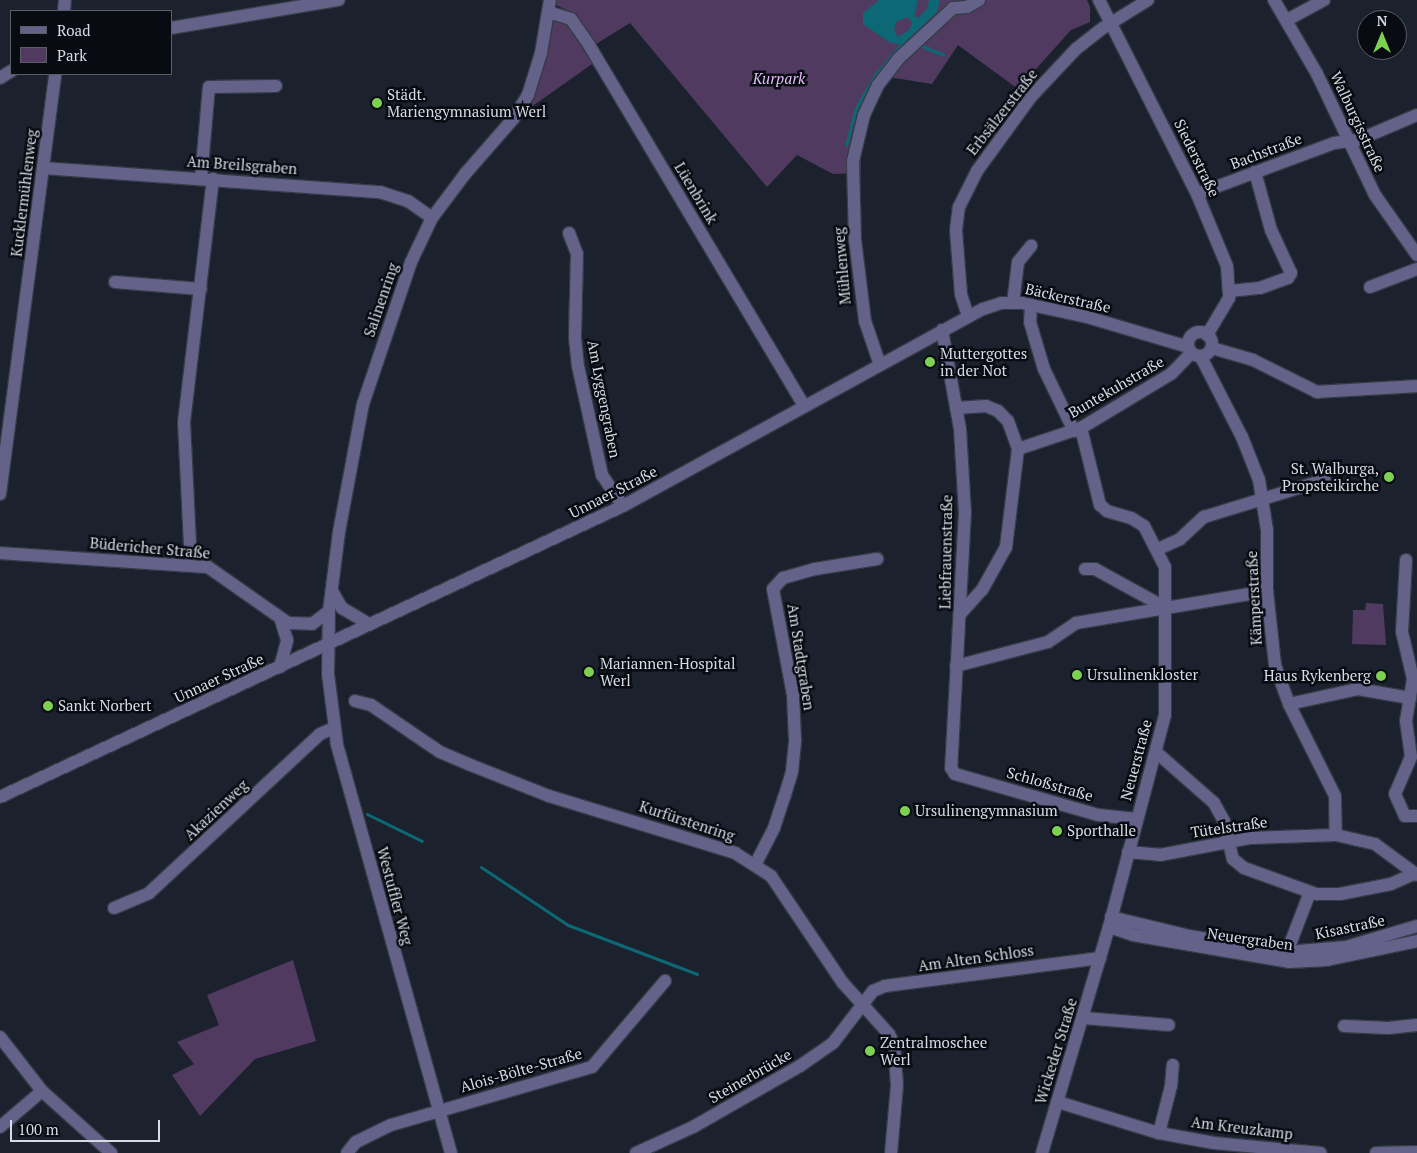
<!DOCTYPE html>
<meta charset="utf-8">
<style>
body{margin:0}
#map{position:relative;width:1417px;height:1153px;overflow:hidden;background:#1b222e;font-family:"PT Serif",serif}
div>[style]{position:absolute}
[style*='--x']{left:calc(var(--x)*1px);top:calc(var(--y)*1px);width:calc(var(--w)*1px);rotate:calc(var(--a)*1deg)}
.green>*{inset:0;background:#513a5f}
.water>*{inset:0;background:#0d6876}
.stream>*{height:3px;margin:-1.5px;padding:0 1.5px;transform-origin:1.5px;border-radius:1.5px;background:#0d6876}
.roads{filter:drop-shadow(1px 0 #353c47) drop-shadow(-1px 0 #353c47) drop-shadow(0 1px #353c47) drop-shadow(0 -1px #353c47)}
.minor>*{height:12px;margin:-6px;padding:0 6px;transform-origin:6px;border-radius:6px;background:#65628a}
.minor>.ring{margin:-6px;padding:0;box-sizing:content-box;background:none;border:12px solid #65628a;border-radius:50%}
.dots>*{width:14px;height:14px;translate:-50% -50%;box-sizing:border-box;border:2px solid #080b11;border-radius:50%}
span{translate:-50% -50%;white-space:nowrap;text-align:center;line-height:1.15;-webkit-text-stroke:5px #080b11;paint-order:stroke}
.park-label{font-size:15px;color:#e3bff9;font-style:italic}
.poi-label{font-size:15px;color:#d6dbe4}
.left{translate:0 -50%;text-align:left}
.right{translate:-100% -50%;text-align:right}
.street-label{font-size:15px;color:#d6dbe4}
.legend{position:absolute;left:10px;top:10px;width:162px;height:65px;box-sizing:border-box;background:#080b11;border:1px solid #5a5e65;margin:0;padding:6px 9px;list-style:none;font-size:15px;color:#d6dbe4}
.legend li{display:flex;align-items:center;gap:10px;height:25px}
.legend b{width:25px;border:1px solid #5a5e65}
.north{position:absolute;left:1357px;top:10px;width:50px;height:50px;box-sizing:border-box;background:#080b11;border:1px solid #5a5e65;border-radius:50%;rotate:0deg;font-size:14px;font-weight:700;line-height:20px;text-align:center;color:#d6dbe4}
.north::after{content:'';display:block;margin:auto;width:18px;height:22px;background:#7ed053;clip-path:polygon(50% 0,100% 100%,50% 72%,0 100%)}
.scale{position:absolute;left:10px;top:1120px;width:150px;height:22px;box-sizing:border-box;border:2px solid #d6dbe4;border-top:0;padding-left:6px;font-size:15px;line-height:18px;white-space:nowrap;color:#d6dbe4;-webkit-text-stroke:4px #080b11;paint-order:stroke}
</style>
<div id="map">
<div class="green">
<div style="clip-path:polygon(557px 0,1087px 0,1090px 7px,1090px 22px,1071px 30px,1018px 89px,958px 45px,932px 84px,888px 77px,861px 136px,861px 173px,833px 174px,797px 155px,767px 187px,630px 23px,596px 44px,573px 13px,556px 5px)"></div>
<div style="clip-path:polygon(555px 21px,568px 22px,595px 62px,524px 112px,550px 24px)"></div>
<div style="clip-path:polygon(1366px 603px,1383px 604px,1386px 645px,1352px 644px,1353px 610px,1365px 610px)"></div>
<div style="clip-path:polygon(293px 960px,316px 1041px,255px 1059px,200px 1116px,172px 1075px,194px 1064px,177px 1042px,219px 1025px,207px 995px)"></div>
</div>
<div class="water">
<div style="clip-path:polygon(evenodd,879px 0,918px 0,914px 16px,918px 18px,927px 9px,929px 0,939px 0,939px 4px,937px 12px,902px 45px,889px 42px,863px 24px,863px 13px,879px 0,908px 17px,912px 23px,909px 30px,898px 37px,894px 30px,896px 22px,908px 17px)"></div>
</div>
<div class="stream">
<div style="--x:922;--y:46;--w:23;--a:23"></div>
<div style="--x:846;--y:145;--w:38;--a:-75"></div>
<div style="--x:856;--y:108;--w:39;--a:-60"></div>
<div style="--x:876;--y:74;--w:38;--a:-50"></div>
<div style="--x:367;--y:814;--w:61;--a:26.1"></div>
<div style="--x:481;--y:867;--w:105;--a:33.7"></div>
<div style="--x:568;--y:925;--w:138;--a:20.8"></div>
</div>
<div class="roads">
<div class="minor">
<div style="--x:1099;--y:0;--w:217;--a:63.2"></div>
<div style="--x:1197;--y:194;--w:78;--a:67.4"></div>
<div style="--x:1227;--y:266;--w:32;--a:86"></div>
<div style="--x:1229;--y:298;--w:43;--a:120.7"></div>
<div style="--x:1274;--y:0;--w:86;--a:59.8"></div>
<div style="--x:1317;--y:74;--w:134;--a:64.4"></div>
<div style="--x:1375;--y:195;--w:73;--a:55"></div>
<div style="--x:64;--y:11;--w:11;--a:-85"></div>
<div style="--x:548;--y:12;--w:24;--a:17"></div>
<div style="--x:571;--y:19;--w:32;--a:55"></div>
<div style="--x:589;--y:45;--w:420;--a:59.2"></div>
<div style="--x:1287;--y:20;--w:42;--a:-28.4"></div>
<div style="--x:171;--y:28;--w:170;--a:-9.5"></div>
<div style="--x:0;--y:78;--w:13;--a:-32"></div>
<div style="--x:43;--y:168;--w:338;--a:4.1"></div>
<div style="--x:380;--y:192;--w:29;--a:18"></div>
<div style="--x:408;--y:201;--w:29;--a:35"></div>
<div style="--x:201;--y:178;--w:91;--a:-85"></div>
<div style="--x:209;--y:87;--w:67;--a:-0.9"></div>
<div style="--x:1197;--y:194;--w:146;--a:-20.4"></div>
<div style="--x:1334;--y:143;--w:24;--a:-7"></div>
<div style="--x:1358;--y:140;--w:64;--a:-23"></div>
<div style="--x:569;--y:233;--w:22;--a:69"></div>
<div style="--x:577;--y:254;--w:84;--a:91.4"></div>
<div style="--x:575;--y:338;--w:28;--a:84"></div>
<div style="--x:578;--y:366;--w:112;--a:77.6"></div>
<div style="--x:602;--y:475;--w:37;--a:56"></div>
<div style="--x:115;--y:282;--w:86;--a:4.7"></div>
<div style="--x:1370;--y:287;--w:50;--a:-21"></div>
<div style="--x:1230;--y:291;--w:30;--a:-6"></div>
<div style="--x:1260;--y:288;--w:30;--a:-20"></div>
<div style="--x:1288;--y:278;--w:6;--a:-59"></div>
<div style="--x:1291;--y:273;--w:47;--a:-114.9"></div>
<div style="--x:1271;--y:230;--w:60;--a:-105.4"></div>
<div style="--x:1013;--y:303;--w:41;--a:-83"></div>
<div style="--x:1018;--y:262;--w:21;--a:-51"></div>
<div style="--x:1031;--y:305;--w:17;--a:93"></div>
<div style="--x:1030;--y:322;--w:49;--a:73.4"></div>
<div style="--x:1044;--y:369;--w:69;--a:64.2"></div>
<div style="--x:968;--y:316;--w:23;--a:-108"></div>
<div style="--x:961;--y:294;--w:64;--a:-94.5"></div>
<div style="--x:956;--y:230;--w:23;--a:-83"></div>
<div style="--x:959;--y:207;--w:40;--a:-63.4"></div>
<div style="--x:977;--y:171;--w:90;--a:-54"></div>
<div style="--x:1030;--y:98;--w:67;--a:-46.8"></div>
<div style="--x:1076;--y:49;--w:34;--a:-38"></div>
<div style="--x:1103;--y:28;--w:53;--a:-31.9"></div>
<div style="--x:942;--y:330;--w:101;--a:79.7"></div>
<div style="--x:960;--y:429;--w:83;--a:86.6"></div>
<div style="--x:965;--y:512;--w:256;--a:93.1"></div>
<div style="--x:951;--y:768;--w:7;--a:56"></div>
<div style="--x:955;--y:774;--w:149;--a:16"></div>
<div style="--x:1098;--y:815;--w:39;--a:6"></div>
<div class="ring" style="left:1188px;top:332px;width:12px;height:12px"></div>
<div style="--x:1212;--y:348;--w:43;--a:16.3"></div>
<div style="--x:1253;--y:360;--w:72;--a:26.6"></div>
<div style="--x:1317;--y:392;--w:100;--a:-3.4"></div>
<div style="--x:1201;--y:357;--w:90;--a:62.9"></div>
<div style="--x:1242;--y:437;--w:46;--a:68.4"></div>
<div style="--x:1259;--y:480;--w:51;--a:80.9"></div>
<div style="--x:1267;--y:530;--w:61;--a:90"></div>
<div style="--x:1267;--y:591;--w:74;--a:83.8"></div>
<div style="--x:1275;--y:665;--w:41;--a:70.3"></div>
<div style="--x:1289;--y:704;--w:103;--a:63.4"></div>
<div style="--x:1335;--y:796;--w:39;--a:89"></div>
<div style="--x:880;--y:365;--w:46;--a:-108.8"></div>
<div style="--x:865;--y:321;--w:82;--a:-97"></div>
<div style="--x:855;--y:240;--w:79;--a:-91.5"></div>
<div style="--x:853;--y:161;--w:47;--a:-76.6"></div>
<div style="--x:864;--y:115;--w:33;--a:-65"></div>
<div style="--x:878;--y:85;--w:33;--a:-52"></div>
<div style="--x:898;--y:59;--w:75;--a:-42.8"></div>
<div style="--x:953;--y:8;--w:14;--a:-4"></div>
<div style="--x:967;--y:7;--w:14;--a:-30"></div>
<div style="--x:956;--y:408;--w:30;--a:-4"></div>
<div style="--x:986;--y:406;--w:13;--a:23"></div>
<div style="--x:998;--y:411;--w:14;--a:45"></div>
<div style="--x:1008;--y:421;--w:30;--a:70"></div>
<div style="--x:1018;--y:449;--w:66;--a:-18.4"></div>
<div style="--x:1081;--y:428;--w:105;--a:-31"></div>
<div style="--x:1171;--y:374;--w:29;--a:-46"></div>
<div style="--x:0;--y:494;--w:424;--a:-82.5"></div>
<div style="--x:1158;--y:549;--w:24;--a:-24"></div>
<div style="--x:1180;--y:539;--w:33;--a:-43"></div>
<div style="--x:1204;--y:517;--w:126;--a:-17.1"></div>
<div style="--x:0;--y:553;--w:208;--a:3.9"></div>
<div style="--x:208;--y:567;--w:98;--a:35"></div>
<div style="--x:288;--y:623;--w:24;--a:2"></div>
<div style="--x:312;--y:624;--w:21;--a:-37"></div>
<div style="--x:1406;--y:560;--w:72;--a:93.2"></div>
<div style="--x:1402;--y:632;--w:48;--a:76.8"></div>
<div style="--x:1413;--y:679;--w:43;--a:99.5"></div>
<div style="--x:1406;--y:721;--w:36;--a:82"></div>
<div style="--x:1411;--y:757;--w:40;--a:113.4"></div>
<div style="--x:1395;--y:794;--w:24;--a:66"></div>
<div style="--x:1405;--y:816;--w:12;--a:0"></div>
<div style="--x:191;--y:565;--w:143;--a:-92.8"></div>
<div style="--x:184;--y:422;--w:245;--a:-83.2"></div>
<div style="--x:1085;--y:569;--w:10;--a:0"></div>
<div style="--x:1095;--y:569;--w:81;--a:28.8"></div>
<div style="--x:332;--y:591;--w:20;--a:60"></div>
<div style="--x:342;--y:608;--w:31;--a:31"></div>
<div style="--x:961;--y:613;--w:31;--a:-48"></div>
<div style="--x:982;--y:590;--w:49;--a:-60.8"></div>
<div style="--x:1006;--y:547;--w:99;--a:-83"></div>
<div style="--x:956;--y:666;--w:95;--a:-14.6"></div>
<div style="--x:1048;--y:642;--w:34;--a:-34"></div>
<div style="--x:1076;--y:623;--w:194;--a:-9.5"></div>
<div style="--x:280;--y:667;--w:28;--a:-75"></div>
<div style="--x:287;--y:640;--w:21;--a:-107"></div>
<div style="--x:355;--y:701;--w:16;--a:14"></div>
<div style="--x:371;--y:705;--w:83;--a:34.3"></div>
<div style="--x:440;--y:752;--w:30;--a:23"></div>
<div style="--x:468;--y:764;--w:87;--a:21.6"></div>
<div style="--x:549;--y:796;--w:195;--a:17"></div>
<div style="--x:735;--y:853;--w:43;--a:32.6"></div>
<div style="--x:771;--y:876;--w:129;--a:56.1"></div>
<div style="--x:843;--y:983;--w:69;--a:48"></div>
<div style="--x:889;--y:1034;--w:12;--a:66"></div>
<div style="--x:894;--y:1045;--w:40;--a:85.7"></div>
<div style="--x:897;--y:1085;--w:68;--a:95"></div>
<div style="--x:1289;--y:704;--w:71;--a:-12.3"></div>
<div style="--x:1358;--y:689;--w:53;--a:9.8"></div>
<div style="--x:1156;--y:752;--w:77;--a:41.3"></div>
<div style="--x:1214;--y:803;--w:21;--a:61"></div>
<div style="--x:1224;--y:821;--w:39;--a:77"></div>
<div style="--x:1233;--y:859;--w:14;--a:39"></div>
<div style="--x:1244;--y:868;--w:77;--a:19.9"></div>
<div style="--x:1316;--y:894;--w:24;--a:0"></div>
<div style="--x:1340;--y:894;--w:52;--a:-11.1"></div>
<div style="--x:1391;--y:884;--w:24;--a:-24"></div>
<div style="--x:0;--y:797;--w:688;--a:-25.04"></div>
<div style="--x:623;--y:506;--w:410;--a:-28.7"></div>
<div style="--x:983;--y:309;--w:19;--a:-18"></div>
<div style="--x:1001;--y:303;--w:21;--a:0"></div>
<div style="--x:1022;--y:303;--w:66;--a:12.2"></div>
<div style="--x:1087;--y:317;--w:105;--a:16.5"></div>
<div style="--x:1128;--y:852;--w:32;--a:5"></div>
<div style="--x:1160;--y:855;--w:92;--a:-10.7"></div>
<div style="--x:1250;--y:838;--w:86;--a:-2"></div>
<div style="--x:1336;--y:835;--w:40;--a:13"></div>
<div style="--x:1375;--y:844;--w:52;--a:36.4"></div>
<div style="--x:755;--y:865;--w:42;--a:-62.8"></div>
<div style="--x:774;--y:828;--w:32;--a:-72"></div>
<div style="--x:784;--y:798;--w:28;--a:-73"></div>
<div style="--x:792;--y:771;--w:31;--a:-84"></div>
<div style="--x:795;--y:740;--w:45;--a:-92.5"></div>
<div style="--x:793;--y:695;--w:108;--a:-100.7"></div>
<div style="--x:773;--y:589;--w:15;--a:-48"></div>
<div style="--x:783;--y:578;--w:33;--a:-16"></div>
<div style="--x:815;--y:569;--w:63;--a:-9.2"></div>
<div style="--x:114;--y:908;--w:38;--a:-23"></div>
<div style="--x:149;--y:893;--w:233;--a:-42.9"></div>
<div style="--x:320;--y:734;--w:15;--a:-23"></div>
<div style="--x:1111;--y:917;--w:80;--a:13.7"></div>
<div style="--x:1189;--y:936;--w:99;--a:9.3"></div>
<div style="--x:1287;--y:952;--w:59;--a:-4.8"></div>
<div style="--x:1346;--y:947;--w:74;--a:-16.5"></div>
<div style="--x:1109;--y:927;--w:25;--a:18"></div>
<div style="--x:1133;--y:935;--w:158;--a:9.8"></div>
<div style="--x:1289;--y:962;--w:38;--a:-3"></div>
<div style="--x:1327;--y:960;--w:92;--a:-11.9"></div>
<div style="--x:1287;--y:952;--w:64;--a:-69"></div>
<div style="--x:1084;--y:1018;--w:85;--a:4.7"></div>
<div style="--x:1344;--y:1026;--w:44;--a:2.6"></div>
<div style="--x:1388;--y:1028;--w:29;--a:-6"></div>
<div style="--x:0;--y:1037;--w:68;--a:52.1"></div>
<div style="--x:42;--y:1091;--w:93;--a:41.9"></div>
<div style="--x:1058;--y:1102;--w:106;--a:17.1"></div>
<div style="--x:1159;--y:1133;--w:56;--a:10.3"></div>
<div style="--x:1214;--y:1143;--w:107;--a:5.3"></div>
<div style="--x:0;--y:1127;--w:55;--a:-40.6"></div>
<div style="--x:1159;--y:1133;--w:49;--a:-75.7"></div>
<div style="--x:1171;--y:1086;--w:21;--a:-85"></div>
<div style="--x:347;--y:1153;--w:14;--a:-51"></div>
<div style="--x:356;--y:1142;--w:39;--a:-26"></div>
<div style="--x:391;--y:1125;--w:209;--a:-16.1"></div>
<div style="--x:592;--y:1067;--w:113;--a:-49.7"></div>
<div style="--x:451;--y:1153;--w:425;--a:-105.6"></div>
<div style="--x:337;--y:744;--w:71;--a:-97.3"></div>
<div style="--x:328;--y:674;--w:63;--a:-89.1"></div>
<div style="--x:329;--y:611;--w:80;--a:-82.8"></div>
<div style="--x:339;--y:532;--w:130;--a:-79.4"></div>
<div style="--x:363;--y:404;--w:150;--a:-71.3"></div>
<div style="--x:411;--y:262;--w:49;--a:-64.5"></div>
<div style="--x:432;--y:218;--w:55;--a:-53.1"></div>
<div style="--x:465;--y:174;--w:73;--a:-48.9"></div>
<div style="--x:513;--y:119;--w:28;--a:-58"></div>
<div style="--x:528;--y:95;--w:44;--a:-72.8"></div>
<div style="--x:541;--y:53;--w:54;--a:-80.4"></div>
<div style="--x:636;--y:1153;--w:63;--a:-24.5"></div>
<div style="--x:693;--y:1127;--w:123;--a:-29.7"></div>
<div style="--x:800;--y:1066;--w:40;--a:-34.9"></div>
<div style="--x:833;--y:1043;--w:66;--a:-52.4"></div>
<div style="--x:873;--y:991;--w:13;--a:-23"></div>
<div style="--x:885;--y:986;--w:217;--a:-7.4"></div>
<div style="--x:1042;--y:1153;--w:236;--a:-73.5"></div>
<div style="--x:1109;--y:927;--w:219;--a:-75.2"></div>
<div style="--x:1165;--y:715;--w:148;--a:-90"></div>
<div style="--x:1165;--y:567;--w:46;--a:-117.1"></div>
<div style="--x:1144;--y:526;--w:15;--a:-148"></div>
<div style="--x:1131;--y:518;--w:25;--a:-164"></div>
<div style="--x:1107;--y:511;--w:9;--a:-139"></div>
<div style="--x:1100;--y:505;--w:79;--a:-103.9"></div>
<div style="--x:1376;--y:1153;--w:41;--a:-1.4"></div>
</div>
</div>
<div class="dots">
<div style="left:377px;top:103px;background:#7ed053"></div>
<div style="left:930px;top:362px;background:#7ed053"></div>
<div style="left:1389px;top:477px;background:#7ed053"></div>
<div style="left:589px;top:672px;background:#7ed053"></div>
<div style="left:1077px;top:675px;background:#7ed053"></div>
<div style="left:1381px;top:676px;background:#7ed053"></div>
<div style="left:48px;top:706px;background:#7ed053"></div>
<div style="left:905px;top:811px;background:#7ed053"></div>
<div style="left:1057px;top:831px;background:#7ed053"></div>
<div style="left:870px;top:1051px;background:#7ed053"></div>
</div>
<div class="park-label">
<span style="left:779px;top:79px">Kurpark</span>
</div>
<div class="poi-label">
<span class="left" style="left:387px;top:103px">Städt.<br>Mariengymnasium Werl</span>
<span class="left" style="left:940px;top:362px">Muttergottes<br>in der Not</span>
<span class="right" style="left:1379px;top:477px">St. Walburga,<br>Propsteikirche</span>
<span class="left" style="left:600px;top:672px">Mariannen-Hospital<br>Werl</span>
<span class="left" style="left:1087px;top:675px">Ursulinenkloster</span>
<span class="right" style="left:1371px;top:676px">Haus Rykenberg</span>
<span class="left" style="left:58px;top:706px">Sankt Norbert</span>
<span class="left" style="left:915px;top:811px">Ursulinengymnasium</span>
<span class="left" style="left:1067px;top:831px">Sporthalle</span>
<span class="left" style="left:880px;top:1051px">Zentralmoschee<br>Werl</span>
</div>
<div class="street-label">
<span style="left:1002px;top:112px;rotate:-52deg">Erbsälzerstraße</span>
<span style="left:1358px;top:122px;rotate:65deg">Walburgisstraße</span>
<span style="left:1266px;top:151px;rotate:-21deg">Bachstraße</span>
<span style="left:1197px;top:158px;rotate:64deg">Siederstraße</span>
<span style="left:242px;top:165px;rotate:4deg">Am Breilsgraben</span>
<span style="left:24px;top:193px;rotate:-83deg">Kucklermühlenweg</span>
<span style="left:696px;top:193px;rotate:59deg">Lüenbrink</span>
<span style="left:842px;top:266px;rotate:-95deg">Mühlenweg</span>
<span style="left:1068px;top:298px;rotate:13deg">Bäckerstraße</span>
<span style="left:381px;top:300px;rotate:-71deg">Salinenring</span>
<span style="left:1116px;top:387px;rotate:-30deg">Buntekuhstraße</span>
<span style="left:604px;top:399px;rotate:79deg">Am Lyggengraben</span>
<span style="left:613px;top:492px;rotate:-27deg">Unnaer Straße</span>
<span style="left:150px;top:548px;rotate:5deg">Büdericher Straße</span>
<span style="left:946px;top:552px;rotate:-89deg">Liebfrauenstraße</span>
<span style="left:1254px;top:598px;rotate:-93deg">Kämperstraße</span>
<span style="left:801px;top:657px;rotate:81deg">Am Stadtgraben</span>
<span style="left:219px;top:678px;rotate:-25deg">Unnaer Straße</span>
<span style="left:1136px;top:760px;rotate:-75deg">Neuerstraße</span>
<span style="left:1050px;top:784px;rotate:16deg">Schloßstraße</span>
<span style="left:216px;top:810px;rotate:-43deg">Akazienweg</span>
<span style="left:687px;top:821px;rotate:18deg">Kurfürstenring</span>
<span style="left:1229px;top:827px;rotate:-8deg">Tütelstraße</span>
<span style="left:395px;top:896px;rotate:75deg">Westuffler Weg</span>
<span style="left:1350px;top:927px;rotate:-12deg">Kisastraße</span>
<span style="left:1250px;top:939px;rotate:8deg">Neuergraben</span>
<span style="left:976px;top:958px;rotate:-8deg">Am Alten Schloss</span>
<span style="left:1056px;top:1051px;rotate:-73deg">Wickeder Straße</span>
<span style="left:521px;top:1070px;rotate:-16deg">Alois-Bölte-Straße</span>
<span style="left:750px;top:1076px;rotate:-30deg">Steinerbrücke</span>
<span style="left:1242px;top:1128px;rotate:7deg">Am Kreuzkamp</span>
</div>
<ul class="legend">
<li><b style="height:6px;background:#65628a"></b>Road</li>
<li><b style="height:14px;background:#513a5f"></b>Park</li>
</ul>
<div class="north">N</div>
<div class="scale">100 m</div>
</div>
